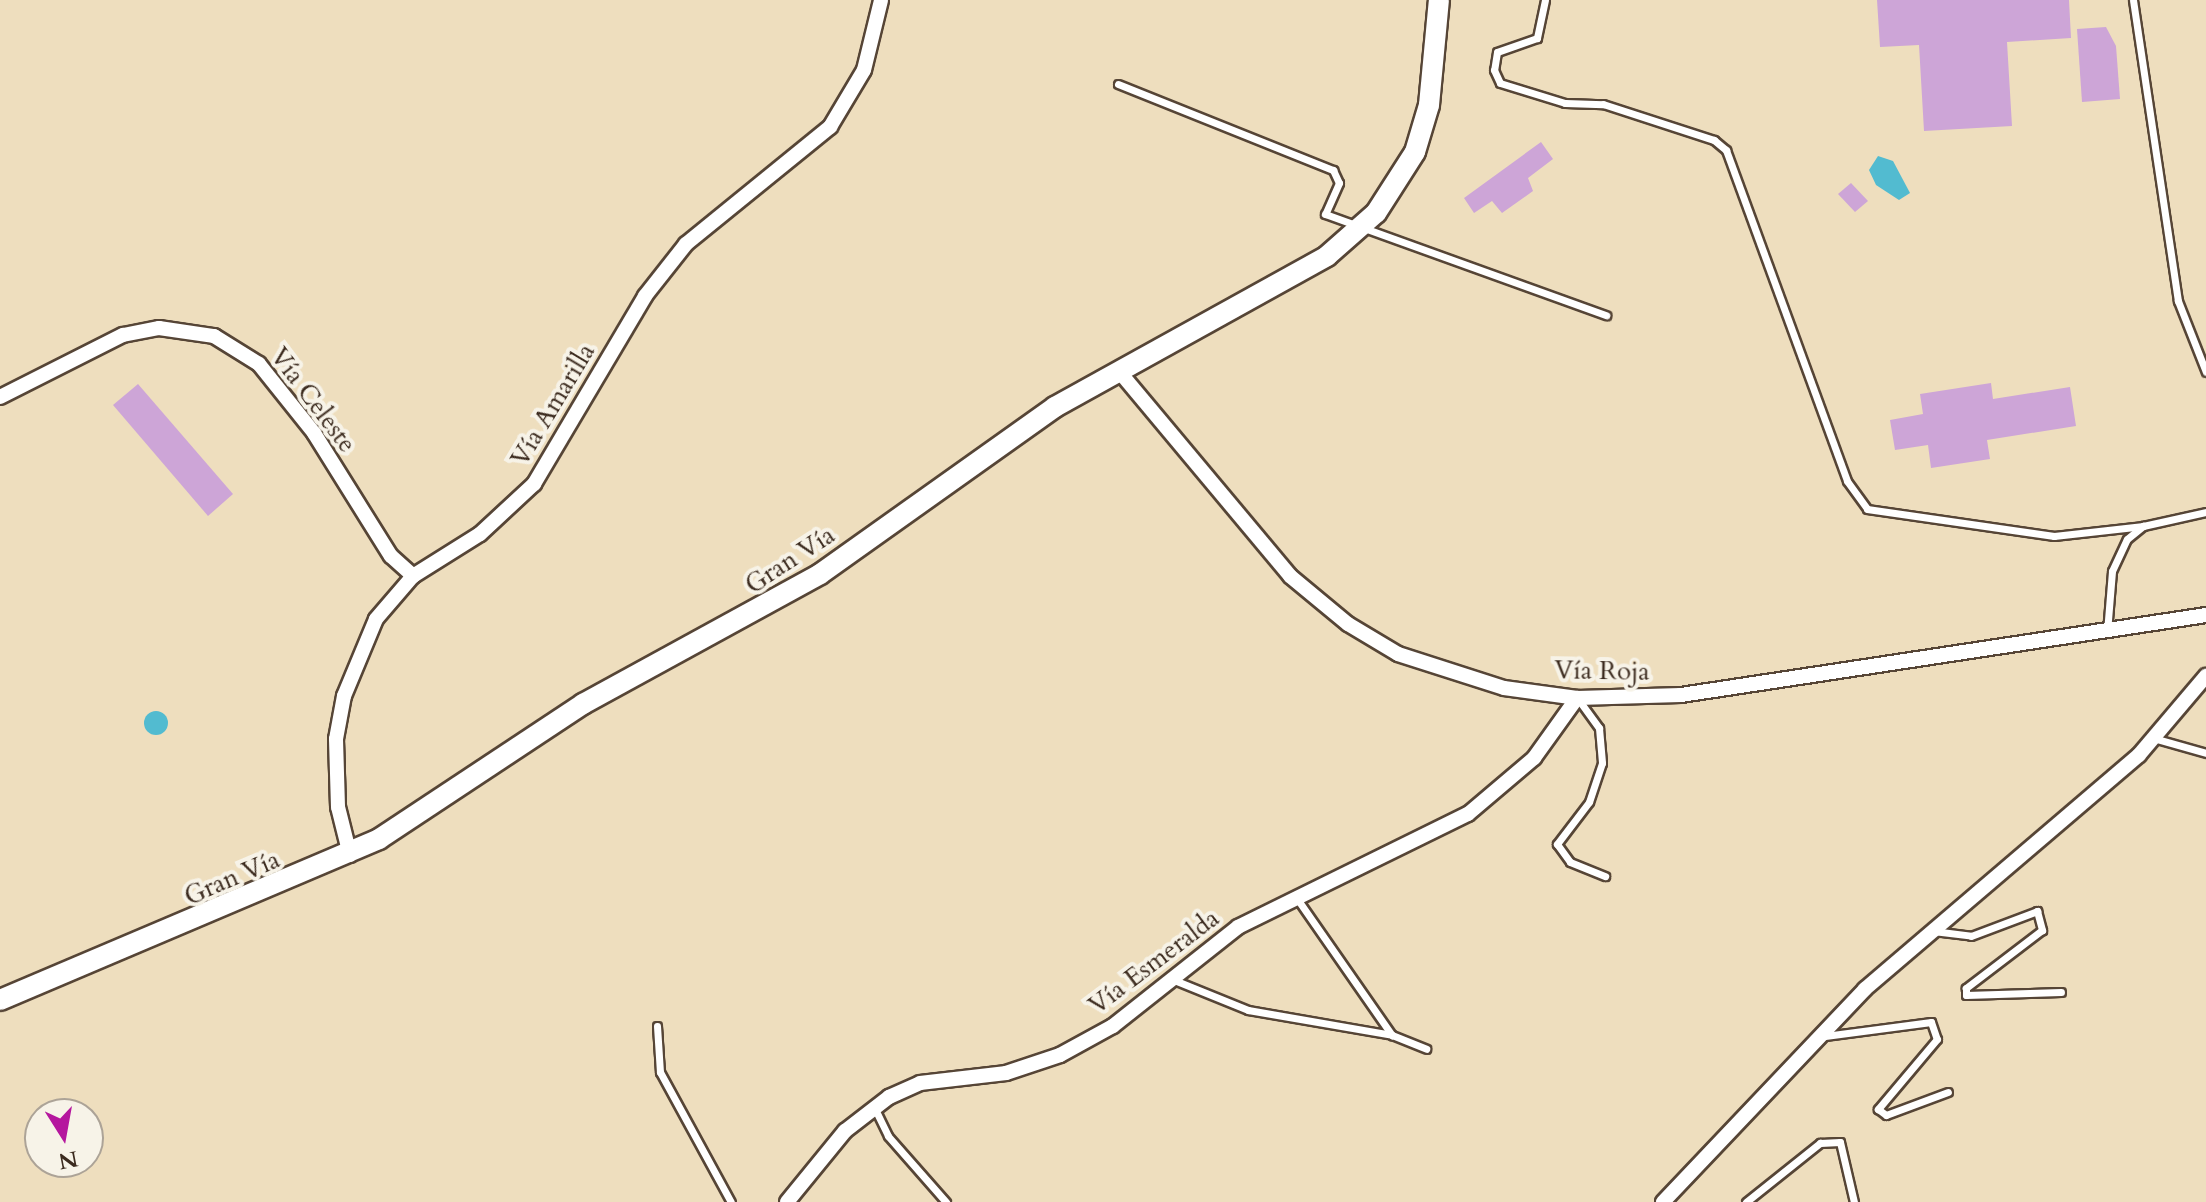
<!DOCTYPE html>
<meta charset="utf-8">
<style>
body{margin:0}
#map{position:relative;width:2206px;height:1202px;overflow:hidden;background:#eedebe;font-family:Cardo,serif}
div>[style]{position:absolute}
[style*='--x']{left:calc(var(--x)*1px);top:calc(var(--y)*1px);width:calc(var(--w)*1px);rotate:calc(var(--a)*1deg)}
.water>*{inset:0;background:#52bbd0}
.round{border-radius:50%}
.building>*{inset:0;background:#cda5d7}
.roads{filter:drop-shadow(2px 0 #564536) drop-shadow(-2px 0 #564536) drop-shadow(0 2px #564536) drop-shadow(0 -2px #564536)}
.service>*{height:7px;margin:-3.5px;padding:0 3.5px;transform-origin:3.5px;border-radius:3.5px;background:#fff}
.minor>*{height:14px;margin:-7px;padding:0 7px;transform-origin:7px;border-radius:7px;background:#fff}
.secondary>*{height:20px;margin:-10px;padding:0 10px;transform-origin:10px;border-radius:10px;background:#fff}
span{translate:-50% -50%;white-space:nowrap;text-align:center;line-height:1.15;-webkit-text-stroke:8px #f7f3e8;paint-order:stroke}
.street-label{font-size:26px;color:#3b2a1e}
.north{position:absolute;left:24px;top:1098px;width:80px;height:80px;box-sizing:border-box;background:#f7f3e8;border:2px solid #aca397;border-radius:50%;rotate:169deg;font-size:22px;font-weight:700;line-height:32px;text-align:center;color:#3b2a1e}
.north::after{content:'';display:block;margin:auto;width:28px;height:36px;background:#b5179e;clip-path:polygon(50% 0,100% 100%,50% 72%,0 100%)}
</style>
<div id="map">
<div class="water">
<div style="clip-path:polygon(1878px 156px,1893px 161px,1910px 193px,1899px 200px,1876px 185px,1869px 170px)"></div>
<div class="round" style="left:144px;top:711px;width:24px;height:24px"></div>
</div>
<div class="building">
<div style="clip-path:polygon(1877px 0,2069px 0,2071px 38px,2007px 42px,2012px 126px,1924px 131px,1919px 45px,1880px 47px)"></div>
<div style="clip-path:polygon(2106px 27px,2116px 46px,2120px 99px,2082px 102px,2077px 29px)"></div>
<div style="clip-path:polygon(1541px 142px,1553px 159px,1528px 178px,1533px 191px,1502px 213px,1492px 201px,1474px 213px,1464px 198px)"></div>
<div style="clip-path:polygon(1851px 183px,1868px 201px,1855px 212px,1838px 194px)"></div>
<div style="clip-path:polygon(1991px 383px,1993px 399px,2070px 387px,2076px 426px,1987px 440px,1990px 459px,1931px 468px,1928px 445px,1895px 450px,1890px 420px,1923px 414px,1920px 394px)"></div>
<div style="clip-path:polygon(138px 384px,233px 494px,208px 516px,113px 405px)"></div>
</div>
<div class="roads">
<div class="service">
<div style="--x:1545;--y:0;--w:39;--a:102"></div>
<div style="--x:1537;--y:38;--w:42;--a:160.7"></div>
<div style="--x:1497;--y:52;--w:18;--a:99"></div>
<div style="--x:1494;--y:70;--w:14;--a:65"></div>
<div style="--x:1500;--y:83;--w:68;--a:17.1"></div>
<div style="--x:1565;--y:103;--w:38;--a:2"></div>
<div style="--x:1603;--y:104;--w:117;--a:18"></div>
<div style="--x:1714;--y:140;--w:16;--a:40"></div>
<div style="--x:1726;--y:150;--w:352;--a:69.9"></div>
<div style="--x:1847;--y:481;--w:34;--a:54"></div>
<div style="--x:1867;--y:509;--w:189;--a:8.2"></div>
<div style="--x:2054;--y:536;--w:90;--a:-6.4"></div>
<div style="--x:2133;--y:0;--w:304;--a:81.5"></div>
<div style="--x:2178;--y:301;--w:76;--a:68.5"></div>
<div style="--x:1118;--y:84;--w:232;--a:21.8"></div>
<div style="--x:1333;--y:170;--w:14;--a:65"></div>
<div style="--x:1339;--y:183;--w:34;--a:114"></div>
<div style="--x:1325;--y:214;--w:299;--a:19.8"></div>
<div style="--x:2107;--y:632;--w:61;--a:-85.3"></div>
<div style="--x:2112;--y:571;--w:35;--a:-65"></div>
<div style="--x:2127;--y:539;--w:21;--a:-39"></div>
<div style="--x:2143;--y:526;--w:65;--a:-12.5"></div>
<div style="--x:1578;--y:699;--w:36;--a:54"></div>
<div style="--x:1599;--y:728;--w:35;--a:85"></div>
<div style="--x:1602;--y:763;--w:41;--a:108.4"></div>
<div style="--x:1589;--y:802;--w:53;--a:127.3"></div>
<div style="--x:1557;--y:844;--w:22;--a:54"></div>
<div style="--x:1570;--y:862;--w:38;--a:22"></div>
<div style="--x:2157;--y:739;--w:51;--a:15.9"></div>
<div style="--x:1298;--y:900;--w:165;--a:55.2"></div>
<div style="--x:1392;--y:1035;--w:37;--a:22"></div>
<div style="--x:1933;--y:931;--w:38;--a:7"></div>
<div style="--x:1971;--y:936;--w:71;--a:-20.7"></div>
<div style="--x:2037;--y:911;--w:20;--a:75"></div>
<div style="--x:2042;--y:930;--w:96;--a:142.7"></div>
<div style="--x:1966;--y:988;--w:7;--a:90"></div>
<div style="--x:1966;--y:995;--w:95;--a:-1.8"></div>
<div style="--x:1174;--y:980;--w:80;--a:22.1"></div>
<div style="--x:1248;--y:1010;--w:146;--a:9.8"></div>
<div style="--x:657;--y:1026;--w:46;--a:86.3"></div>
<div style="--x:660;--y:1072;--w:148;--a:61.4"></div>
<div style="--x:1825;--y:1036;--w:107;--a:-7.5"></div>
<div style="--x:1931;--y:1022;--w:18;--a:71"></div>
<div style="--x:1937;--y:1039;--w:92;--a:130.1"></div>
<div style="--x:1878;--y:1109;--w:10;--a:37"></div>
<div style="--x:1886;--y:1115;--w:66;--a:-20.4"></div>
<div style="--x:875;--y:1109;--w:30;--a:64"></div>
<div style="--x:888;--y:1136;--w:88;--a:48.7"></div>
<div style="--x:1746;--y:1202;--w:95;--a:-38.6"></div>
<div style="--x:1820;--y:1143;--w:20;--a:-3"></div>
<div style="--x:1840;--y:1142;--w:62;--a:76.9"></div>
</div>
<div class="minor">
<div style="--x:1118;--y:370;--w:268;--a:50.1"></div>
<div style="--x:1290;--y:576;--w:75;--a:39.6"></div>
<div style="--x:1348;--y:624;--w:58;--a:31"></div>
<div style="--x:1398;--y:654;--w:111;--a:17.8"></div>
<div style="--x:1504;--y:688;--w:74;--a:7.8"></div>
<div style="--x:1577;--y:698;--w:104;--a:-1.7"></div>
<div style="--x:1681;--y:695;--w:531;--a:-8.66"></div>
<div style="--x:0;--y:397;--w:138;--a:-26.8"></div>
<div style="--x:123;--y:335;--w:37;--a:-11"></div>
<div style="--x:159;--y:328;--w:56;--a:8.3"></div>
<div style="--x:214;--y:336;--w:53;--a:31.9"></div>
<div style="--x:259;--y:364;--w:88;--a:51.4"></div>
<div style="--x:314;--y:433;--w:145;--a:58"></div>
<div style="--x:391;--y:556;--w:30;--a:42"></div>
<div style="--x:350;--y:855;--w:49;--a:-104"></div>
<div style="--x:338;--y:807;--w:68;--a:-91.7"></div>
<div style="--x:336;--y:739;--w:44;--a:-79.5"></div>
<div style="--x:344;--y:696;--w:83;--a:-67.4"></div>
<div style="--x:376;--y:619;--w:57;--a:-49.3"></div>
<div style="--x:413;--y:576;--w:79;--a:-32.1"></div>
<div style="--x:480;--y:534;--w:74;--a:-42.8"></div>
<div style="--x:534;--y:484;--w:218;--a:-59.4"></div>
<div style="--x:645;--y:296;--w:66;--a:-51.7"></div>
<div style="--x:686;--y:244;--w:186;--a:-39.1"></div>
<div style="--x:830;--y:127;--w:66;--a:-59.2"></div>
<div style="--x:864;--y:70;--w:72;--a:-76.3"></div>
<div style="--x:787;--y:1202;--w:92;--a:-50.8"></div>
<div style="--x:845;--y:1131;--w:56;--a:-37.7"></div>
<div style="--x:889;--y:1097;--w:34;--a:-24"></div>
<div style="--x:920;--y:1083;--w:87;--a:-6.6"></div>
<div style="--x:1006;--y:1073;--w:57;--a:-18.4"></div>
<div style="--x:1060;--y:1055;--w:60;--a:-28.7"></div>
<div style="--x:1113;--y:1026;--w:159;--a:-38.4"></div>
<div style="--x:1238;--y:927;--w:256;--a:-26.2"></div>
<div style="--x:1468;--y:814;--w:87;--a:-40.3"></div>
<div style="--x:1534;--y:758;--w:74;--a:-54.4"></div>
<div style="--x:1663;--y:1202;--w:294;--a:-46.5"></div>
<div style="--x:1865;--y:989;--w:360;--a:-40.5"></div>
<div style="--x:2139;--y:755;--w:104;--a:-49.7"></div>
</div>
<div class="secondary">
<div style="--x:0;--y:1000;--w:412;--a:-23"></div>
<div style="--x:379;--y:839;--w:245;--a:-33.5"></div>
<div style="--x:583;--y:704;--w:270;--a:-28.7"></div>
<div style="--x:820;--y:574;--w:288;--a:-35.4"></div>
<div style="--x:1055;--y:407;--w:311;--a:-29"></div>
<div style="--x:1327;--y:256;--w:65;--a:-41.3"></div>
<div style="--x:1376;--y:213;--w:72;--a:-57.4"></div>
<div style="--x:1415;--y:152;--w:49;--a:-73.4"></div>
<div style="--x:1429;--y:105;--w:105;--a:-84.6"></div>
</div>
</div>
<div class="street-label">
<span style="left:313px;top:400px;rotate:53deg">Vía Celeste</span>
<span style="left:553px;top:405px;rotate:-59deg">Vía Amarilla</span>
<span style="left:790px;top:560px;rotate:-33deg">Gran Vía</span>
<span style="left:1602px;top:671px;rotate:1deg">Vía Roja</span>
<span style="left:232px;top:878px;rotate:-23deg">Gran Vía</span>
<span style="left:1154px;top:962px;rotate:-37deg">Vía Esmeralda</span>
</div>
<div class="north">N</div>
</div>
